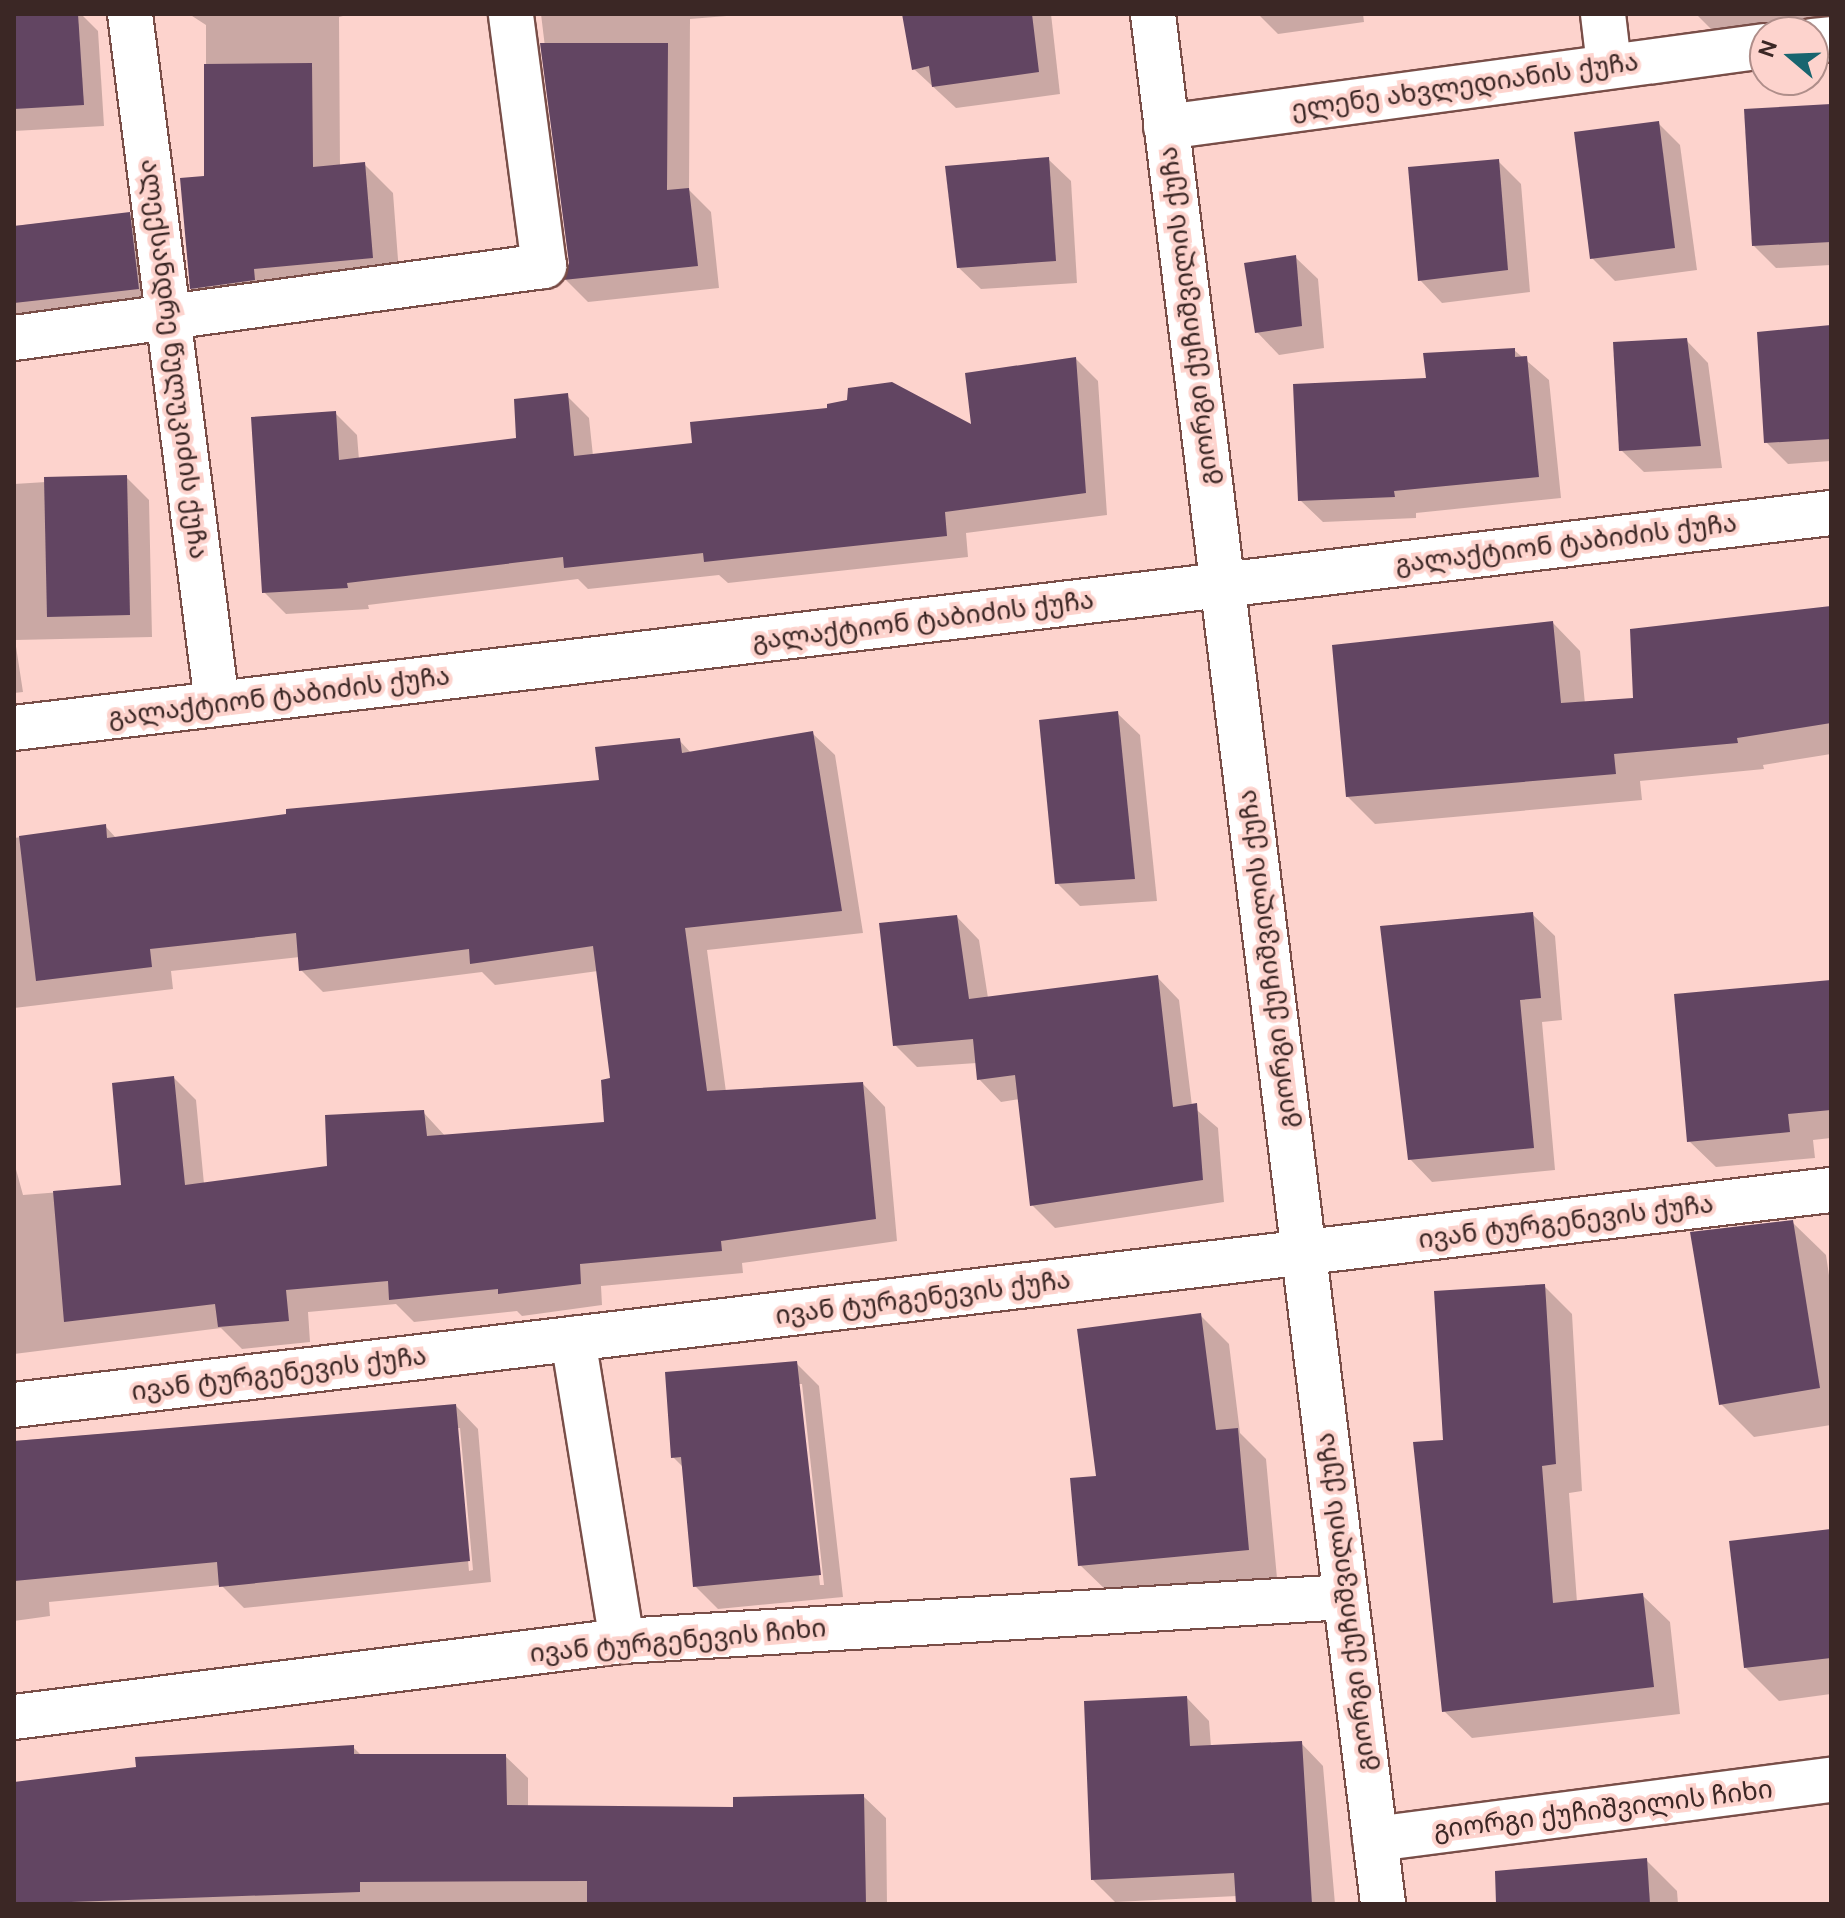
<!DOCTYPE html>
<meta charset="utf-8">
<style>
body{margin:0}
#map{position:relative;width:1845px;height:1918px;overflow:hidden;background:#fdd3cd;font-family:"DM Sans","Noto Sans Georgian",sans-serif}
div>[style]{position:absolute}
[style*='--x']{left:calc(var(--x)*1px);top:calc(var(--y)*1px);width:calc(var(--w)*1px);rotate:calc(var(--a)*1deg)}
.shadow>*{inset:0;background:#0003}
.building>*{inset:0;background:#624562}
.roads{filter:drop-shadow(2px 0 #794e48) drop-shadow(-2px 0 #794e48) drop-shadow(0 2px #794e48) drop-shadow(0 -2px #794e48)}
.minor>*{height:44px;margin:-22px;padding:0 22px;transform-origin:22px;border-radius:22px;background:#fff}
span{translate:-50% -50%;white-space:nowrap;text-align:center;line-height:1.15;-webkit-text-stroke:8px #fdd3cd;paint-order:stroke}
.street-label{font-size:26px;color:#3b2725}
.frame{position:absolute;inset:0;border:16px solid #3b2725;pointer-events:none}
.north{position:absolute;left:1749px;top:16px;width:80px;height:80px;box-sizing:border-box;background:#fdd3cd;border:2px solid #af8e8a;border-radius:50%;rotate:289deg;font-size:22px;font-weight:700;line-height:32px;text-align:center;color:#3b2725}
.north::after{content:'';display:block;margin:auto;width:28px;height:36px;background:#19656f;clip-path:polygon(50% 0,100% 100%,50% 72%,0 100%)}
</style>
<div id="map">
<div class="shadow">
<div style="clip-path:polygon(14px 14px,81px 14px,98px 31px,104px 126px,14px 131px)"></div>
<div style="clip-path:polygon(189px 14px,351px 14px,339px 17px,340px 167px,364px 164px,393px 193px,400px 286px,220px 316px,192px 288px,206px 178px,206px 25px)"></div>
<div style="clip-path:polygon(541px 14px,751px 14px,690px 19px,689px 190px,711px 212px,719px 288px,588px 302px,566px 280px,571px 263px)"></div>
<div style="clip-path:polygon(905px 14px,1051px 14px,1060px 94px,956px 108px,914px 69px)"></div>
<div style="clip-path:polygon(1258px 14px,1363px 14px,1364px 22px,1278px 34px)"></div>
<div style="clip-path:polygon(1696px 14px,1831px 14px,1831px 17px,1715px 33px)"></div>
<div style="clip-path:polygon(1831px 106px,1831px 265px,1776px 268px,1754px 246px)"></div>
<div style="clip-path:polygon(1658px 123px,1680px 145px,1697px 270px,1615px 281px,1592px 258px)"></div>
<div style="clip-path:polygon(1048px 159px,1071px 181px,1077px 283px,981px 289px,958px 267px)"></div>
<div style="clip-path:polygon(1498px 161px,1521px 184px,1530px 292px,1442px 303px,1420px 280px)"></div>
<div style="clip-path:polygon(129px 214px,152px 236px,161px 311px,14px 327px,14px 226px)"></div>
<div style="clip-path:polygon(1295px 257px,1318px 279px,1324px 348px,1279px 355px,1257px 332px)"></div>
<div style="clip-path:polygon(1831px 327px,1831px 461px,1788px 464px,1766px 442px)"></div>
<div style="clip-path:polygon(1686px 340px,1708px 363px,1722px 468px,1644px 472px,1621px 450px)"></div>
<div style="clip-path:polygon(1514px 350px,1549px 380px,1561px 498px,1416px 513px,1416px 518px,1323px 522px,1300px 500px,1428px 380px)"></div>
<div style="clip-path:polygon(1076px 359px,1098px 381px,1107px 515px,966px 533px,968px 557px,728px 583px,719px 575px,588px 589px,578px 579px,368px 605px,369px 609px,286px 614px,264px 592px,335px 413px,357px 435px,359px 460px,519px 439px,567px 396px,589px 418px,593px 456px,973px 427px)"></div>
<div style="clip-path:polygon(126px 477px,149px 500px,152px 637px,15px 640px,23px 692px,14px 693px,14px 484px)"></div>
<div style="clip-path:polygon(1831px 608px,1831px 754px,1763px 765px,1764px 769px,1640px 781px,1642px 800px,1375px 824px,1347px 796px,1553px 623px,1580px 651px,1585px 704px,1636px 700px)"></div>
<div style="clip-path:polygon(1117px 713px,1140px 735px,1157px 901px,1080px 906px,1057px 883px)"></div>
<div style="clip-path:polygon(812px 733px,835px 755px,863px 933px,707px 950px,726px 1092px,863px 1084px,885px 1107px,897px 1241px,742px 1263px,743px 1273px,601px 1286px,602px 1305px,522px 1316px,517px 1311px,414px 1322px,396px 1304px,308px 1312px,310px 1342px,242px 1349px,221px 1328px,14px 1354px,14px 1162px,23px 1195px,123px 1187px,174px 1078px,196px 1100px,204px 1184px,329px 1168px,423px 1112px,446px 1137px,607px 1124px,613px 1080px,598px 971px,495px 985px,482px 972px,323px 992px,301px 970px,300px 957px,171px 971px,173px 989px,14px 1008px,14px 838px,105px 826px,117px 839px,601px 782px,679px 740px,692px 754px)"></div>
<div style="clip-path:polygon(1532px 914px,1555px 936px,1562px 1020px,1542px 1022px,1555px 1170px,1432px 1182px,1410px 1159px)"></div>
<div style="clip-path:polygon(957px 917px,979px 940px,988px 998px,1157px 977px,1179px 1000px,1192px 1106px,1218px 1128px,1224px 1202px,1055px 1228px,1032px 1205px,1020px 1099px,1001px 1102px,979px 1079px,977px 1063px,917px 1067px,895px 1045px)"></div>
<div style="clip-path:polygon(1831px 982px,1831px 1138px,1813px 1140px,1815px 1158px,1716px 1167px,1689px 1141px)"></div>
<div style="clip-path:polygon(1792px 1222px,1826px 1255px,1831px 1289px,1831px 1425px,1754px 1437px,1721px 1404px)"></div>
<div style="clip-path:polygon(1544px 1286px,1572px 1314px,1582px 1491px,1569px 1493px,1577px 1602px,1642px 1595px,1670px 1622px,1680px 1714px,1472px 1738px,1444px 1711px,1445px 1442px)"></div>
<div style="clip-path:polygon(1200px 1315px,1229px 1344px,1240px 1433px,1266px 1459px,1277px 1578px,1109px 1593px,1080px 1565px,1098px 1478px)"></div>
<div style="clip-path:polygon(evenodd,796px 1363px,819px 1386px,843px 1597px,718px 1609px,695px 1586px,684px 1468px,673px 1457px,796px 1363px,798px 1384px,802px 1384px,824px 1585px,820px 1585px,798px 1384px)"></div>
<div style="clip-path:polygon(evenodd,456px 1406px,478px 1429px,491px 1582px,244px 1608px,221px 1585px,49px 1602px,50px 1616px,14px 1621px,14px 1441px,456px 1406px,456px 1428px,460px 1428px,473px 1570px,469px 1571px,456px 1428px)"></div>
<div style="clip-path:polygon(1831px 1531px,1831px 1694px,1779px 1701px,1745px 1667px)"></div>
<div style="clip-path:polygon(1187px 1698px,1209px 1721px,1211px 1747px,1301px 1743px,1323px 1766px,1335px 1904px,1238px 1904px,1237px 1896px,1115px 1902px,1092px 1879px)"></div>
<div style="clip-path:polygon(353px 1747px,362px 1756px,505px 1756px,528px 1778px,528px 1807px,735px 1809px,863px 1796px,886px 1818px,887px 1904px,14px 1904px,14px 1784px)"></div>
<div style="clip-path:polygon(1646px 1860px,1677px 1891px,1678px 1904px,1523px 1904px)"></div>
</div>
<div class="building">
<div style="clip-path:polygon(14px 14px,78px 14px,84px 105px,14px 109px)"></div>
<div style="clip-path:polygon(902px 14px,1032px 14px,1039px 72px,932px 87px,929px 66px,912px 70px)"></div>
<div style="clip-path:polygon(540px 43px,668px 43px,667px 190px,689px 188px,698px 266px,563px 280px,569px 263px)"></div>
<div style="clip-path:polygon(312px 63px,313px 167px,365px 162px,373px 258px,254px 269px,255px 280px,190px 289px,180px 178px,204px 176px,204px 64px)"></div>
<div style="clip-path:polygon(1831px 104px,1831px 242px,1752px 246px,1744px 109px)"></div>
<div style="clip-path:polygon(1659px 121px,1675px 248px,1590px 259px,1574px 132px)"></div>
<div style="clip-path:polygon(1049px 157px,1056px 261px,957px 268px,945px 166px)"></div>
<div style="clip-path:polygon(1499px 159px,1508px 270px,1418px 281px,1408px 167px)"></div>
<div style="clip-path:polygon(130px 212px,139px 289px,14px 303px,14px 226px)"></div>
<div style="clip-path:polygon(1296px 255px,1302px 326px,1255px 333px,1244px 263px)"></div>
<div style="clip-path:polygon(1831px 325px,1831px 439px,1764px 443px,1757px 332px)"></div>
<div style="clip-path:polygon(1687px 338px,1701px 446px,1619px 451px,1613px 342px)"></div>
<div style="clip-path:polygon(1515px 348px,1515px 357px,1527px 356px,1539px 477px,1394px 491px,1395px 497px,1298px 501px,1293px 384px,1426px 378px,1423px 353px)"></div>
<div style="clip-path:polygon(1076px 357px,1086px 493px,945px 512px,947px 536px,704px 562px,703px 553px,564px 568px,563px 557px,347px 583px,348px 588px,262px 593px,251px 417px,336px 411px,339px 460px,516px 438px,514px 399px,568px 393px,574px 456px,692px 443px,690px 422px,827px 408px,827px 404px,847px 400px,848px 388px,892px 382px,971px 424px,965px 373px)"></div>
<div style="clip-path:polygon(127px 475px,130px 615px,47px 617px,44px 477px)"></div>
<div style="clip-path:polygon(1831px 606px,1831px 723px,1737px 738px,1738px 743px,1614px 754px,1616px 774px,1346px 797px,1332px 645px,1553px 621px,1561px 703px,1633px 698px,1630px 629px)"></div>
<div style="clip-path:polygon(1118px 711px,1135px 879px,1055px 884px,1039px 720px)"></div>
<div style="clip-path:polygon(813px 731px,842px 911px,685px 928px,707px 1091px,863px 1082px,876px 1219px,721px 1241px,722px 1251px,580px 1264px,581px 1284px,498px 1294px,498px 1289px,389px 1300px,388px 1281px,286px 1290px,289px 1321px,218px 1327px,215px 1304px,64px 1322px,53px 1191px,121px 1185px,112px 1083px,174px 1076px,185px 1185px,327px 1166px,325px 1115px,424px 1110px,427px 1136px,604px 1122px,601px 1080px,610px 1078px,593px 946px,470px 964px,469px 949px,299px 971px,296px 933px,150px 949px,152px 967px,36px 981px,19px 836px,106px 824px,107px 838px,286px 814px,286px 809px,599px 780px,595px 747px,680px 738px,682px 753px)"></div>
<div style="clip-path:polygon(1533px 912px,1541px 998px,1520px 1000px,1534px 1148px,1408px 1160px,1380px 926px)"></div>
<div style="clip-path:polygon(957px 915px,969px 999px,1158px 975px,1173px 1107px,1197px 1103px,1203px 1180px,1030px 1206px,1015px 1075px,977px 1080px,973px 1039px,893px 1046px,879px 923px)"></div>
<div style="clip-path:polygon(1831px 980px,1831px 1110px,1788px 1114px,1790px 1132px,1687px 1142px,1674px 994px)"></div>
<div style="clip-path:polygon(1793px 1220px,1820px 1388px,1719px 1405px,1690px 1232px)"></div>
<div style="clip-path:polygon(1545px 1284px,1556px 1464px,1542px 1466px,1553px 1603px,1643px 1593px,1654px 1687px,1442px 1712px,1413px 1442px,1443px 1440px,1434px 1291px)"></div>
<div style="clip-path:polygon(1201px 1313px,1216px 1430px,1238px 1428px,1249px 1550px,1078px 1566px,1070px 1478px,1096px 1476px,1077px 1329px)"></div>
<div style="clip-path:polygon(797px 1361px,821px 1575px,693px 1587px,681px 1457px,671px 1458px,665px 1372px)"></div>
<div style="clip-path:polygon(456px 1404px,470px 1561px,219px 1587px,217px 1562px,14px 1581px,14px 1441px)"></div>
<div style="clip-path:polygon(1831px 1529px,1831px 1658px,1744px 1668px,1729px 1541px)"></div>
<div style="clip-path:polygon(1187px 1696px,1190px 1746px,1302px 1741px,1312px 1904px,1236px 1904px,1234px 1873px,1091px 1880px,1084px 1701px)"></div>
<div style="clip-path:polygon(354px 1745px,354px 1754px,506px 1754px,507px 1805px,733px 1807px,733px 1797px,864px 1794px,866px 1904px,587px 1904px,587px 1881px,360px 1882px,360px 1892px,14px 1904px,14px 1782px,136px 1767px,135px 1757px)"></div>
<div style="clip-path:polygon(1647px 1858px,1650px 1904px,1496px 1904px,1495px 1871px)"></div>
</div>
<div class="roads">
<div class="minor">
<div style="--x:130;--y:14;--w:695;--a:82.81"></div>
<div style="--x:1153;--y:14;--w:1904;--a:83.06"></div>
<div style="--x:1603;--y:14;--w:51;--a:83.3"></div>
<div style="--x:1813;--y:41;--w:18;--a:-6"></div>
<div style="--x:1166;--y:127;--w:604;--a:-7.7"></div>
<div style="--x:14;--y:338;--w:535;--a:-7.74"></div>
<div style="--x:544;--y:266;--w:254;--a:-97.5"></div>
<div style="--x:14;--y:728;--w:1830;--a:-6.75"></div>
<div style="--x:573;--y:1339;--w:306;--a:80.8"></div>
<div style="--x:14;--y:1405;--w:1830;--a:-6.75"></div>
<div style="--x:14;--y:1717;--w:613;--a:-7.13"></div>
<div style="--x:622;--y:1641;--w:724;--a:-3.48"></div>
<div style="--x:1375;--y:1839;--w:460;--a:-7.4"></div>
</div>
</div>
<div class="street-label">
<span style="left:1465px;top:86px;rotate:-8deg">ელენე ახვლედიანის ქუჩა</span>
<span style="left:1189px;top:316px;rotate:-97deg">გიორგი ქუჩიშვილის ქუჩა</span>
<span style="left:174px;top:359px;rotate:83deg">ალექსანდრე წულუკიძის ქუჩა</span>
<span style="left:1566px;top:544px;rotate:-7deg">გალაქტიონ ტაბიძის ქუჩა</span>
<span style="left:923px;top:621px;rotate:-7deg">გალაქტიონ ტაბიძის ქუჩა</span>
<span style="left:279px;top:697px;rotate:-7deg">გალაქტიონ ტაბიძის ქუჩა</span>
<span style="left:1268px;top:959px;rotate:-97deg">გიორგი ქუჩიშვილის ქუჩა</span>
<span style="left:1566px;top:1222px;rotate:-7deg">ივან ტურგენევის ქუჩა</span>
<span style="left:923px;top:1298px;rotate:-7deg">ივან ტურგენევის ქუჩა</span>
<span style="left:279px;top:1374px;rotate:-7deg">ივან ტურგენევის ქუჩა</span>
<span style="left:1346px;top:1602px;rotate:-97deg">გიორგი ქუჩიშვილის ქუჩა</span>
<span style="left:678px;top:1641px;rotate:-5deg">ივან ტურგენევის ჩიხი</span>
<span style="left:1603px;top:1810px;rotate:-7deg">გიორგი ქუჩიშვილის ჩიხი</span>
</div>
<div class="frame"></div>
<div class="north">N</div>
</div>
